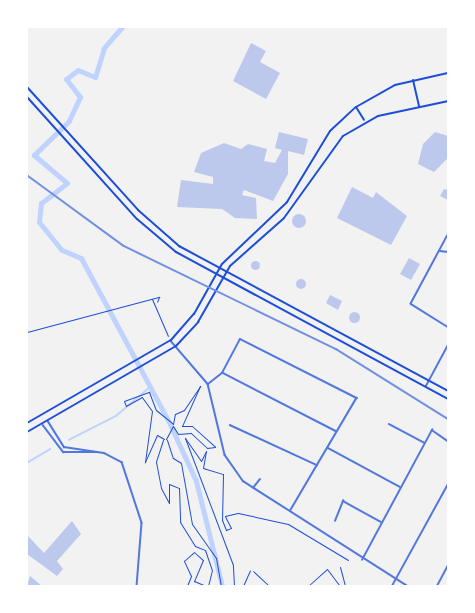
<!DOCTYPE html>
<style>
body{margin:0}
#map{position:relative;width:475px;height:613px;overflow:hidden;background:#f2f2f2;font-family:Roboto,sans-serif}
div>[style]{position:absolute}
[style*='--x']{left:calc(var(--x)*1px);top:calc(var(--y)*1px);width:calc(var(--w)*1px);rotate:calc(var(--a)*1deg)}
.stream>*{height:1.5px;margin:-0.75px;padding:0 0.75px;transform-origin:0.75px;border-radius:0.75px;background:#bfd3fe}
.river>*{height:5px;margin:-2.5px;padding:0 2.5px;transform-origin:2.5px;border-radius:2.5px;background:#bfd3fe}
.building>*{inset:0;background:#bdc9ec}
.round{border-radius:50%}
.path>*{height:1px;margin:-0.5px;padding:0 0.5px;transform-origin:0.5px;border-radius:0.5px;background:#1d4ed8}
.minor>*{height:1.5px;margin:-0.75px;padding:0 0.75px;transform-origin:0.75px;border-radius:0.75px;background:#5277de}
.tertiary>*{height:1.5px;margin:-0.75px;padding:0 0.75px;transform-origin:0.75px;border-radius:0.75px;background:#5277de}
.secondary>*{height:2px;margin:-1px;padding:0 1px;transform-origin:1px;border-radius:1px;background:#1d4ed8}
.primary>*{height:2px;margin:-1px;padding:0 1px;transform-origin:1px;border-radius:1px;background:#1d4ed8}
.rail>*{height:1.5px;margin:-0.75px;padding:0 0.75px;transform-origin:0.75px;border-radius:0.75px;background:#7290e2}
span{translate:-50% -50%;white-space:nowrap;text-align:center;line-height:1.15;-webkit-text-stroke:5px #fff;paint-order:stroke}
.frame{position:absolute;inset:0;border:28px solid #fff;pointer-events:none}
</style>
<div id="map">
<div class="stream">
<div style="--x:69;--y:440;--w:53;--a:-27.1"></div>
<div style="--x:116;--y:416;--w:45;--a:-40.5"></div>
<div style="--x:27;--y:463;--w:27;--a:-31"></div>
</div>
<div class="river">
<div style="--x:122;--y:27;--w:28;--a:131"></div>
<div style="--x:104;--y:48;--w:30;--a:107"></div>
<div style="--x:95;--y:77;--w:18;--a:-158"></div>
<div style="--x:78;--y:70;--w:15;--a:143"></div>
<div style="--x:66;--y:79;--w:23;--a:52"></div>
<div style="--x:80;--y:97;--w:26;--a:115"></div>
<div style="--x:69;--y:121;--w:49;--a:135.8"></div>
<div style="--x:34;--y:155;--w:43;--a:40.3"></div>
<div style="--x:67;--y:183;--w:33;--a:142"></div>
<div style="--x:41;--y:203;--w:19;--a:96"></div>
<div style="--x:39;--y:222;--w:36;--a:51"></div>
<div style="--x:62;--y:250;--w:21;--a:23"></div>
<div style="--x:81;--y:258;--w:184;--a:61.8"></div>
<div style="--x:168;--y:420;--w:67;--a:65.3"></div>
<div style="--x:196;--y:481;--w:108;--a:76.1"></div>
</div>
<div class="building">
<div style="clip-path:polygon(251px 43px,266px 51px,260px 62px,280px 73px,266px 99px,233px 81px)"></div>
<div style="clip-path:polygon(279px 132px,308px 139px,304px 155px,288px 151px,288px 174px,273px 201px,244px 190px,242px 195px,256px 198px,257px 219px,235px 218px,222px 209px,177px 207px,181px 180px,213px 184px,213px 177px,194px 172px,201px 153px,224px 143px,241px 149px,248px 144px,267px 149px,264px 161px,275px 163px,282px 150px,275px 148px)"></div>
<div style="clip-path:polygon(435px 132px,448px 136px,448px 158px,434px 172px,418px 164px,423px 144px)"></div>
<div style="clip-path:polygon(352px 187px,373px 198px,376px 192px,407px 216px,391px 245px,337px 218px)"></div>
<div style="clip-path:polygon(444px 189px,448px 190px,448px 200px,440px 196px)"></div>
<div class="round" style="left:292px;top:214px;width:14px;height:14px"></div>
<div style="clip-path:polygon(409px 258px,420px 264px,411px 280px,400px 274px)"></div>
<div class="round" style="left:250.5px;top:260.5px;width:9px;height:9px"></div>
<div class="round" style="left:296px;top:279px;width:10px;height:10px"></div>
<div style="clip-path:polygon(330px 295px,342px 301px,338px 310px,326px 303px)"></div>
<div class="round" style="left:348.5px;top:311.5px;width:11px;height:11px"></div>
<div style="clip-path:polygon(72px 521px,81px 534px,57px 561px,63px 569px,57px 576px,27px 554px,27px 535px,44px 553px)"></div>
<div style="clip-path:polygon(30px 576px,42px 586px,27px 586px)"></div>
</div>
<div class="path">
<div style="--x:152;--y:299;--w:40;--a:66.6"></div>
<div style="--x:27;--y:332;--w:137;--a:-14.9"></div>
<div style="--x:159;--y:297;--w:5;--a:112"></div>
<div style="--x:164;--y:439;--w:8;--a:-150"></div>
<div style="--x:157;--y:435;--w:30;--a:114"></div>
<div style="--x:145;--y:462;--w:51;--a:-82.2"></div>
<div style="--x:152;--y:411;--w:17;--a:-126"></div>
<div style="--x:142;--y:397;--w:18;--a:151"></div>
<div style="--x:126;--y:406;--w:5;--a:-112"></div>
<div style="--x:124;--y:401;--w:27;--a:-20"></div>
<div style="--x:149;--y:392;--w:19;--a:69"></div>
<div style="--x:156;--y:410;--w:22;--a:39"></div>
<div style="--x:173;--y:424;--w:10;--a:-79"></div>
<div style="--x:175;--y:414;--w:10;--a:-24"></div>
<div style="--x:184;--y:410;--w:29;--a:-56"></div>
<div style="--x:200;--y:386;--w:44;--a:114.2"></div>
<div style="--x:182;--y:426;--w:10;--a:0"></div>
<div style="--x:192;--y:426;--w:31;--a:42"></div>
<div style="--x:215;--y:447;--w:8;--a:173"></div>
<div style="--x:207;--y:448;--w:22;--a:-137"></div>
<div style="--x:191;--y:433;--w:13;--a:176"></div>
<div style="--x:178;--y:434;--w:9;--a:-122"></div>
<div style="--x:173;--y:426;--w:15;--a:118"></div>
<div style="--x:163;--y:440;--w:23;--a:108"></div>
<div style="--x:156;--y:462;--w:26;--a:79"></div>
<div style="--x:161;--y:488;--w:17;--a:62"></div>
<div style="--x:169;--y:503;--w:19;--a:-90"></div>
<div style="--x:169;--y:484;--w:11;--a:22"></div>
<div style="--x:179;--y:488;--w:34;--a:88"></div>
<div style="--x:180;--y:522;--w:28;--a:58"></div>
<div style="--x:195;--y:546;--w:11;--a:22"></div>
<div style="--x:205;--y:550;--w:21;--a:71"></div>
<div style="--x:212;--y:570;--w:16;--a:104"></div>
<div style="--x:167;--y:440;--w:19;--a:72"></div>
<div style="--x:173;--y:458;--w:9;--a:32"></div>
<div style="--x:181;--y:463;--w:62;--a:79.8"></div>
<div style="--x:192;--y:524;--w:42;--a:54.8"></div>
<div style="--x:216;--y:558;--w:28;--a:80"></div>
<div style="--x:340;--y:567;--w:20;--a:75"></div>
<div style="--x:253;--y:571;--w:22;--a:43"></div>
<div style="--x:187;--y:586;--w:11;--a:-68"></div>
<div style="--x:191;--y:576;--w:17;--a:-115"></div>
<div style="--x:184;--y:561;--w:13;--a:-42"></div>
<div style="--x:194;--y:552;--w:12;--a:42"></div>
<div style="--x:203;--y:560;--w:23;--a:113"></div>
<div style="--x:194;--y:581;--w:13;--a:23"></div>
<div style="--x:234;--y:586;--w:21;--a:-93"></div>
<div style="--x:233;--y:565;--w:136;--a:-110.7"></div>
<div style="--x:185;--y:438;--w:28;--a:55"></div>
<div style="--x:201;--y:461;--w:11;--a:-63"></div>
<div style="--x:206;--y:451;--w:17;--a:100"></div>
<div style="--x:203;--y:468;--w:21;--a:17"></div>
<div style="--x:223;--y:474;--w:46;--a:91.2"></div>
<div style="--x:222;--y:520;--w:11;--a:68"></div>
<div style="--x:226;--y:530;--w:5;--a:-22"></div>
<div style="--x:231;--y:528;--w:13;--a:-117"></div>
<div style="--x:225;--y:516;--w:13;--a:-13"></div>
<div style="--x:238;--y:513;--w:51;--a:12.4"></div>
<div style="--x:288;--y:524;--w:70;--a:31"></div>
<div style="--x:243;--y:586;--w:17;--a:-66"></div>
<div style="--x:308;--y:586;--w:25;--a:-42"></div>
<div style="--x:327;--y:569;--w:21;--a:53"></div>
</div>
<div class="minor">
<div style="--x:448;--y:235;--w:78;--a:118.2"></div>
<div style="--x:411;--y:304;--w:44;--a:31.9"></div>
<div style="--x:440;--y:251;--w:8;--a:7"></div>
<div style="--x:223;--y:373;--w:127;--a:27.2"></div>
<div style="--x:208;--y:384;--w:18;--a:-38"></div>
<div style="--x:222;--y:373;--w:38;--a:-62"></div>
<div style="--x:240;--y:339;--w:131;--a:26.8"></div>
<div style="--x:357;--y:398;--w:130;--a:120.5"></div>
<div style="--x:48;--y:421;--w:31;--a:58"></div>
<div style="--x:64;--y:447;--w:40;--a:8.5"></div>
<div style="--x:104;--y:453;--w:20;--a:27"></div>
<div style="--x:122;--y:462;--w:64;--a:71.8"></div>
<div style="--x:142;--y:523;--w:63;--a:94.5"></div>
<div style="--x:389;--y:424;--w:40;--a:28"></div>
<div style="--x:43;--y:425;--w:34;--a:53"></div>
<div style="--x:63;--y:452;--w:34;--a:0"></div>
<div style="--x:230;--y:425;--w:96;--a:24.7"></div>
<div style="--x:328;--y:448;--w:82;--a:28.4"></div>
<div style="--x:253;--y:488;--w:11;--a:-52"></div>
<div style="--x:335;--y:521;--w:22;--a:-68"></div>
<div style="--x:343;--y:501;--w:43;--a:28.9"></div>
<div style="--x:362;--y:560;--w:148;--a:-61.7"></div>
<div style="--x:432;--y:430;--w:19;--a:35"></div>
<div style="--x:392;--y:586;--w:116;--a:-61.2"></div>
<div style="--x:437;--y:586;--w:24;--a:-62"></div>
</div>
<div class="tertiary">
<div style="--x:171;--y:341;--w:57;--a:49.3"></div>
<div style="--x:208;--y:384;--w:73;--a:76.5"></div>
<div style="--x:225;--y:455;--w:32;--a:55"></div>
<div style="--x:243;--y:481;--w:196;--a:32.5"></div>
<div style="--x:426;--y:386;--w:47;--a:-61.8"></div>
</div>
<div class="secondary">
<div style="--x:413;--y:80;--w:27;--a:77"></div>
<div style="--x:356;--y:107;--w:15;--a:58"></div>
<div style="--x:27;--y:423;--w:166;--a:-30"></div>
<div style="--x:171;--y:340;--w:35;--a:-49"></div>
<div style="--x:194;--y:314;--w:57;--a:-60.8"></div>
<div style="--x:222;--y:264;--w:90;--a:-43.6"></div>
<div style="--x:287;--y:202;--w:83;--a:-58.8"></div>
<div style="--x:330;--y:131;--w:35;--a:-43"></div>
<div style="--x:356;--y:107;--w:45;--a:-29.4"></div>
<div style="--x:395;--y:85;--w:54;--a:-12.8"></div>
<div style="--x:27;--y:432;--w:172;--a:-30"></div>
<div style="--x:176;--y:346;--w:33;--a:-47"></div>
<div style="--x:198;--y:322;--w:64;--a:-60.3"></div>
<div style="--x:230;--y:266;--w:72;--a:-41.6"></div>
<div style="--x:284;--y:218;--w:101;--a:-54.3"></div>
<div style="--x:343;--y:136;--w:40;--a:-29.7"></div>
<div style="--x:378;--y:116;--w:72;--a:-12.1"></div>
</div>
<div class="primary">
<div style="--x:27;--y:87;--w:166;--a:47.9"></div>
<div style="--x:138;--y:210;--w:55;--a:41.3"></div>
<div style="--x:179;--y:246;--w:306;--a:28.3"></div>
<div style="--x:27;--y:97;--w:164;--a:48"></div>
<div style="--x:137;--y:219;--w:51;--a:40.2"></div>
<div style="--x:176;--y:252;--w:309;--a:28.4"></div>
</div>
<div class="rail">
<div style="--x:27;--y:175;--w:120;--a:36.2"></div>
<div style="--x:124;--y:246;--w:236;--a:25.9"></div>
<div style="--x:336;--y:349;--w:132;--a:32"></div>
</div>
<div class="frame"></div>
</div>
